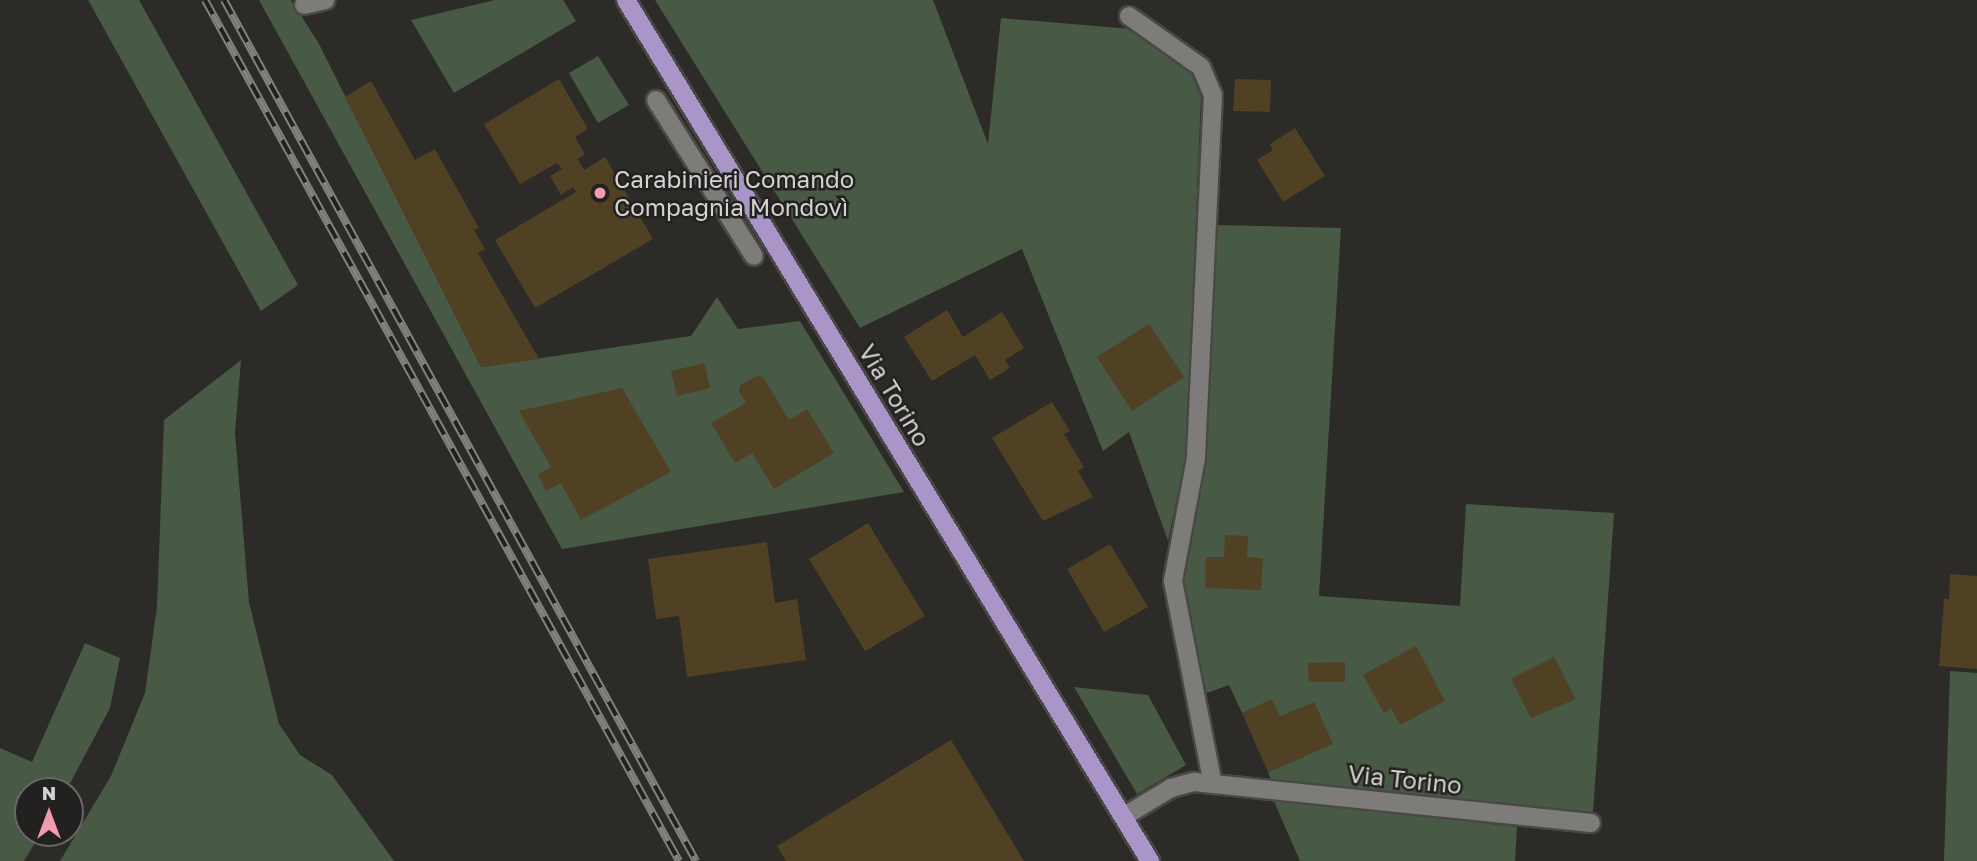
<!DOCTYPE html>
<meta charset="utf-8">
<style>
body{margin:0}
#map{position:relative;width:1977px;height:861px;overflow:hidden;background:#2c2b28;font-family:"Golos Text",sans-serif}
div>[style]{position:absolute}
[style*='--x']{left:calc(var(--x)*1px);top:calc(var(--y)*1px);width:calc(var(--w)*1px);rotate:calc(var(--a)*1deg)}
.green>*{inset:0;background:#485945}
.building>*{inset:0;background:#504124}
.roads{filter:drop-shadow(2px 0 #494847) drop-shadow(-2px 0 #494847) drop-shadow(0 2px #494847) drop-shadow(0 -2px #494847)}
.minor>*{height:18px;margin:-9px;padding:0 9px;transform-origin:9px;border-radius:9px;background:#7d7c79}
.major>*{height:18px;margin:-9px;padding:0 9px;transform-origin:9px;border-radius:9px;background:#a995c7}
.rail>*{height:8px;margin-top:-4px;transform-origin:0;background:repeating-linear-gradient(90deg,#22211f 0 16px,#82817f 0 32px);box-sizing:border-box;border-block:2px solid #82817f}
.dots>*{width:19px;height:19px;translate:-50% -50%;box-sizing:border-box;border:4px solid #22211f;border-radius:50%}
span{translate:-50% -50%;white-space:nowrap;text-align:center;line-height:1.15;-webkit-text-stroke:5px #22211f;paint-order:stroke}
.poi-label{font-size:24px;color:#d3d2d1}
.left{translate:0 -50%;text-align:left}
.street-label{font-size:24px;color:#d3d2d1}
.north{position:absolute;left:14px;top:777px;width:70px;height:70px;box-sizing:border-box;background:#22211f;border:2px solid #696866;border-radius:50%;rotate:0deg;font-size:19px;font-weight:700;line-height:28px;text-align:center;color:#d3d2d1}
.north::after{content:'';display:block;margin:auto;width:24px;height:32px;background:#f29ab0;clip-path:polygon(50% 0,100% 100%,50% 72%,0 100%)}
</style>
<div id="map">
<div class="green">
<div style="clip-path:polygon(88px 0,139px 0,298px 285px,261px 311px)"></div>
<div style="clip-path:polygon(259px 0,291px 0,318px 42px,481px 367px,691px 336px,717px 297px,738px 329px,800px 321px,904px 492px,562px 549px)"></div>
<div style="clip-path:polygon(495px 0,563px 0,576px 21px,454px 93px,411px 20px)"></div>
<div style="clip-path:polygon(655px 0,933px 0,988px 144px,1001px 18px,1131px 29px,1191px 73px,1201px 97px,1186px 456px,1168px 541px,1129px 432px,1103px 451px,1022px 249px,860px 328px)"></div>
<div style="clip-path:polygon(598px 56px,629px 105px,598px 123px,569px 73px)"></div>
<div style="clip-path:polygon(1216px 225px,1341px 228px,1319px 596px,1460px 606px,1466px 504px,1614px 513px,1593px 812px,1271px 780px,1268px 772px,1332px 744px,1317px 709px,1310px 712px,1307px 705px,1280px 717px,1272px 700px,1242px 713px,1229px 685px,1204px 694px,1181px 579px,1206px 459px)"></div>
<div style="clip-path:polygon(241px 360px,235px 433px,249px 602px,279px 724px,300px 755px,332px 775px,394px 861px,60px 861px,111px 776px,145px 693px,157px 607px,164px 420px)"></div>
<div style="clip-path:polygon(85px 643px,120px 658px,110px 708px,66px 791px,28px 791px,28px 833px,41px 833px,24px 861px,0 861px,0 748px,32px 762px)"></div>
<div style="clip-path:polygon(1950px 671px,1977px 673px,1977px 861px,1944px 861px)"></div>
<div style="clip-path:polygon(1074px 687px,1148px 695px,1186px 765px,1137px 794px)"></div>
<div style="clip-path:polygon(1273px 799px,1517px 827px,1515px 861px,1300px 861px)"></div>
</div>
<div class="building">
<div style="clip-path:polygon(559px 79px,588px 129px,575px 137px,585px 154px,578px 159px,584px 170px,605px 157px,653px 239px,535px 308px,495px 240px,576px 192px,573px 187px,561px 195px,550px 176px,562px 169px,557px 163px,520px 184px,484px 124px)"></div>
<div style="clip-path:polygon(1235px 79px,1271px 80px,1270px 112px,1233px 111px)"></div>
<div style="clip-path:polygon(371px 81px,415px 160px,435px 149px,479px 228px,474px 230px,485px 249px,478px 253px,539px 359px,481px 367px,345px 97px)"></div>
<div style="clip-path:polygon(1295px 128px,1325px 176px,1283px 202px,1257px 160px,1273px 150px,1270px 144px)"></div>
<div style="clip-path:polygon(947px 310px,963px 337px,1002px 312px,1024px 348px,1005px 360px,1010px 368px,990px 380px,975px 355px,932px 381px,904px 337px)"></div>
<div style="clip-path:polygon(1149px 324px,1184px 377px,1132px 411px,1097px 357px)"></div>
<div style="clip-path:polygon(704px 363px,710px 388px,677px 396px,671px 371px)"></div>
<div style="clip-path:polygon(757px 376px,763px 377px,789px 420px,807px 409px,834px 453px,774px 489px,752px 453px,735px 463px,711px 423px,746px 403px,739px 391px,740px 385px)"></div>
<div style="clip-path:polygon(622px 388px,671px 472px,581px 520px,561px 483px,546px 491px,538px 475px,551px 467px,519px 411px)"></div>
<div style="clip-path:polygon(1052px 402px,1070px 431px,1064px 434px,1084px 467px,1078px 471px,1093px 497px,1043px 521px,992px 438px)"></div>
<div style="clip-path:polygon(868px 523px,925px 616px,865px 651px,809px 559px)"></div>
<div style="clip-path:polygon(1225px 535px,1248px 536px,1247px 557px,1263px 558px,1261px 590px,1205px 588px,1206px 557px,1224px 557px)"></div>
<div style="clip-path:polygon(767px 542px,775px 603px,797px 599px,806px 660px,687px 677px,679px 616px,656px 619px,648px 559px)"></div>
<div style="clip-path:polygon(1110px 544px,1148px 607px,1104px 632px,1067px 569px)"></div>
<div style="clip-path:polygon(1950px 574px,1977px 576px,1977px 669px,1939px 666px,1944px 599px,1949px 599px)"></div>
<div style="clip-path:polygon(1416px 646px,1445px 701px,1400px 725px,1391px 708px,1384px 713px,1363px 675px)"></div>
<div style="clip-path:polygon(1554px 657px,1576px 699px,1531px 718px,1511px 679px)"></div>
<div style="clip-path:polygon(1345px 662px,1345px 682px,1309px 682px,1308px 663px)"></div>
<div style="clip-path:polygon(1272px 699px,1280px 717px,1314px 702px,1333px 744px,1268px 772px,1242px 713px)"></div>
<div style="clip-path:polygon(951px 740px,1024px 861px,786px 861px,777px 846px)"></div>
</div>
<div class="roads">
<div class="minor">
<div style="--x:304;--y:5;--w:22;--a:-13"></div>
<div style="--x:1129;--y:16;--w:88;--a:35.3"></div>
<div style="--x:1201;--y:67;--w:30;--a:67"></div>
<div style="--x:1213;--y:95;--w:363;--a:92.7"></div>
<div style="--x:1196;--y:458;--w:125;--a:100.6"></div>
<div style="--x:1173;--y:581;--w:207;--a:78.9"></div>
<div style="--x:656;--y:100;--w:184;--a:57.9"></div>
<div style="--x:1123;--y:817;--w:56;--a:-31.1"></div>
<div style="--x:1171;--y:788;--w:24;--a:-15"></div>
<div style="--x:1194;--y:782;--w:399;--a:5.9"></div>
</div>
<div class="major">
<div style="--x:626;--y:0;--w:1008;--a:58.68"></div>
</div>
</div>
<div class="rail">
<div style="--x:205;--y:0;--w:983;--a:61.17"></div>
<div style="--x:224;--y:0;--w:982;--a:61.27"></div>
</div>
<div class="dots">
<div style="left:600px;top:193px;background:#f29ab0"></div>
</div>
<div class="poi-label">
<span class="left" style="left:614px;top:193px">Carabinieri Comando<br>Compagnia Mondovì</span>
</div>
<div class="street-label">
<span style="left:895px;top:395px;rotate:59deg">Via Torino</span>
<span style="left:1405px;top:779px;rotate:6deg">Via Torino</span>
</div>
<div class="north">N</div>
</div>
